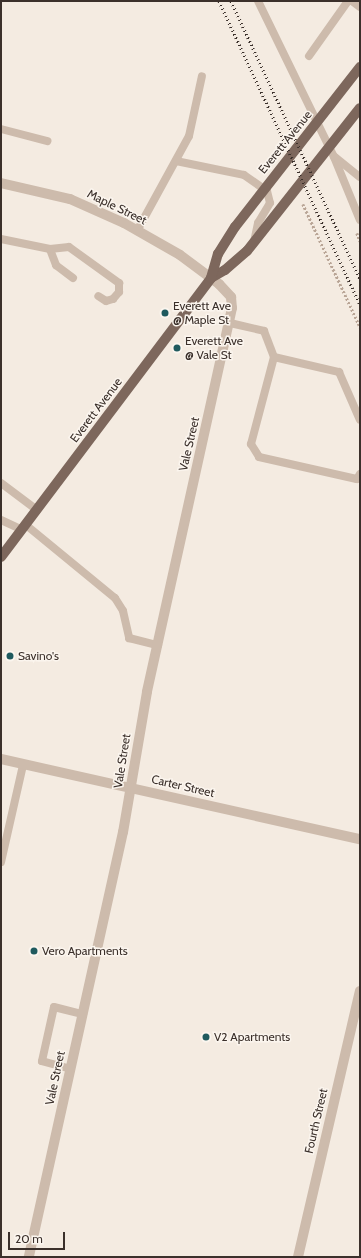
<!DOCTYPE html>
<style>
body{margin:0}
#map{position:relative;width:361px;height:1258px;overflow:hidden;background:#f4ebe1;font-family:Cabin,sans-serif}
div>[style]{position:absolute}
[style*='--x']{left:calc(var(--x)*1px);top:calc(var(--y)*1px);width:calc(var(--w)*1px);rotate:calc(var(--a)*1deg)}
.path>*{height:2.5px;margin-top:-1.25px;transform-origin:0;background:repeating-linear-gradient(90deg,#b9a596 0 2px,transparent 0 4px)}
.lane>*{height:8px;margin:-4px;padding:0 4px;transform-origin:4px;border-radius:4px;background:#cdbbac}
.street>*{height:10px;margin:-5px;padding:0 5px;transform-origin:5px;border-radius:5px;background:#cdbbac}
.primary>*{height:10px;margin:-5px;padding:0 5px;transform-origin:5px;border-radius:5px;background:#7d675c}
.rail>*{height:3px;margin-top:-1.5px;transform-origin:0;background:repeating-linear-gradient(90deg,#3b302b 0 1px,transparent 0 4px)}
.dots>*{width:11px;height:11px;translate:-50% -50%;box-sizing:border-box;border:2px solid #fbf5ee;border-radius:50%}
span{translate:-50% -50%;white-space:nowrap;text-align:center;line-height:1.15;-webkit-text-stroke:3px #fbf5ee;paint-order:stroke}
.street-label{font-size:12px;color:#3b302b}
.poi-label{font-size:12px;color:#3b302b}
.left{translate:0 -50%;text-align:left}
.frame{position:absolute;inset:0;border:2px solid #3b302b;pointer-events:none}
.scale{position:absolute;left:8px;top:1232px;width:57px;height:18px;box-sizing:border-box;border:2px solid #3b302b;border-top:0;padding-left:5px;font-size:12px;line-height:14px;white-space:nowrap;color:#3b302b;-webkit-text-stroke:3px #fbf5ee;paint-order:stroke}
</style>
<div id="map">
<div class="path">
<div style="--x:303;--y:204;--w:136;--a:65.1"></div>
<div style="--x:357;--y:233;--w:9;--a:69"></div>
</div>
<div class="lane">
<div style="--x:258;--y:1;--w:174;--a:64"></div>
<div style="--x:334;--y:157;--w:68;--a:67.6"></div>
<div style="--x:352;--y:1;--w:10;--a:37"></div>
<div style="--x:309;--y:56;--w:67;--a:-54.7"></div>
<div style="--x:1;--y:129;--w:48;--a:14.6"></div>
<div style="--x:335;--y:157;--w:32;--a:39"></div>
<div style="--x:176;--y:161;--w:69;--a:11.6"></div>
<div style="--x:244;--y:175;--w:28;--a:35"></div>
<div style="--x:267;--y:191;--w:12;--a:76"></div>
<div style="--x:270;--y:203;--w:23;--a:121"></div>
<div style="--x:258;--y:223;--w:19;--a:102"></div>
<div style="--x:137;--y:231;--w:108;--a:-61.3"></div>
<div style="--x:189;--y:136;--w:61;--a:-77.8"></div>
<div style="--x:1;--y:239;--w:50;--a:11.5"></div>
<div style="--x:73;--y:278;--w:21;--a:-143"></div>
<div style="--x:56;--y:265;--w:17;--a:-111"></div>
<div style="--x:50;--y:249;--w:19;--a:-6"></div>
<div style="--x:69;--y:247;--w:62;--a:35.8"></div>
<div style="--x:119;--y:283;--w:9;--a:90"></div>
<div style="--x:119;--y:292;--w:9;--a:131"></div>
<div style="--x:113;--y:299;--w:7;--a:164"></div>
<div style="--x:106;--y:301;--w:9;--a:-148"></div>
<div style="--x:230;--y:323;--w:35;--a:13"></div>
<div style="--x:264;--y:331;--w:28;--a:69"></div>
<div style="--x:274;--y:357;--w:90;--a:104.8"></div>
<div style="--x:251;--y:444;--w:15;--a:58"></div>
<div style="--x:259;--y:457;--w:100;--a:12.7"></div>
<div style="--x:357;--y:479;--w:6;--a:-59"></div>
<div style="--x:274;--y:357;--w:67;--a:13"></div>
<div style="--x:339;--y:372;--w:52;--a:66.4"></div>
<div style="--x:1;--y:483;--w:45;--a:36.9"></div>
<div style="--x:1;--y:520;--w:23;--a:25"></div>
<div style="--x:26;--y:525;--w:115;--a:39.4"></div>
<div style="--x:115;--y:598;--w:15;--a:58"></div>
<div style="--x:123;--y:611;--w:28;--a:77"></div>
<div style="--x:129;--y:638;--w:30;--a:14"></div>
<div style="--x:1;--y:862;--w:99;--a:-77.2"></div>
<div style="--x:71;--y:1069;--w:30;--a:-165"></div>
<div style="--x:42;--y:1061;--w:55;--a:-77.5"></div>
<div style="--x:54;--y:1007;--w:30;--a:14"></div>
</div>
<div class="street">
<div style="--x:1;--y:183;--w:71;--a:13.1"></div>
<div style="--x:70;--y:199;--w:59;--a:24"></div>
<div style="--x:124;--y:223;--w:64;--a:29.7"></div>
<div style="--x:180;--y:255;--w:49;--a:36.6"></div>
<div style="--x:219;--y:284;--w:18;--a:47"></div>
<div style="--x:231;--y:297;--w:11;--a:85"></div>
<div style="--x:232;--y:308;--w:393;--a:102.5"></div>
<div style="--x:147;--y:692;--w:142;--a:99.7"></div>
<div style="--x:123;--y:832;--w:435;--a:102.5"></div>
<div style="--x:1;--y:759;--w:368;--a:12.6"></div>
<div style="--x:298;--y:1257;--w:273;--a:-76.9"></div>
</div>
<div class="primary">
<div style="--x:211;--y:278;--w:16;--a:-30"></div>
<div style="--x:225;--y:270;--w:29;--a:-41"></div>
<div style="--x:247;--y:251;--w:182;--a:-51.7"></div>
<div style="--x:1;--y:557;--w:349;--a:-53"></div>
<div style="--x:211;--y:278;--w:25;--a:-74"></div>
<div style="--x:218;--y:254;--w:32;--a:-58"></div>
<div style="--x:235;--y:227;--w:203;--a:-52"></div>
</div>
<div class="rail">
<div style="--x:219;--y:1;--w:335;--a:65.1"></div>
<div style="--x:231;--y:1;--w:306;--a:65.1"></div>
</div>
<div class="dots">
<div style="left:165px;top:313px;background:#1f5a5e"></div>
<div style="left:177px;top:348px;background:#1f5a5e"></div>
<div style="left:10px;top:656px;background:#1f5a5e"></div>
<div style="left:34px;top:951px;background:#1f5a5e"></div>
<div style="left:206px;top:1037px;background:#1f5a5e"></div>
</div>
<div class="street-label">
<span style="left:285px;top:142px;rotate:-51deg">Everett Avenue</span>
<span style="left:117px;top:207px;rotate:26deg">Maple Street</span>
<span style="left:96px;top:410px;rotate:-53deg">Everett Avenue</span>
<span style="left:189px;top:444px;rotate:-77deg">Vale Street</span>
<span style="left:122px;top:761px;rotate:-81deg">Vale Street</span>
<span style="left:183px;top:786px;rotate:13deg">Carter Street</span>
<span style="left:55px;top:1078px;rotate:-78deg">Vale Street</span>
<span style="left:316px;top:1121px;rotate:-77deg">Fourth Street</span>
</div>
<div class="poi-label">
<span class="left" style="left:173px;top:313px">Everett Ave<br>@ Maple St</span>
<span class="left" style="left:185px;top:348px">Everett Ave<br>@ Vale St</span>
<span class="left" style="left:18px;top:656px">Savino's</span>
<span class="left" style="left:42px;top:951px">Vero Apartments</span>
<span class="left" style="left:214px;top:1037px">V2 Apartments</span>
</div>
<div class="frame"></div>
<div class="scale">20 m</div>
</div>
